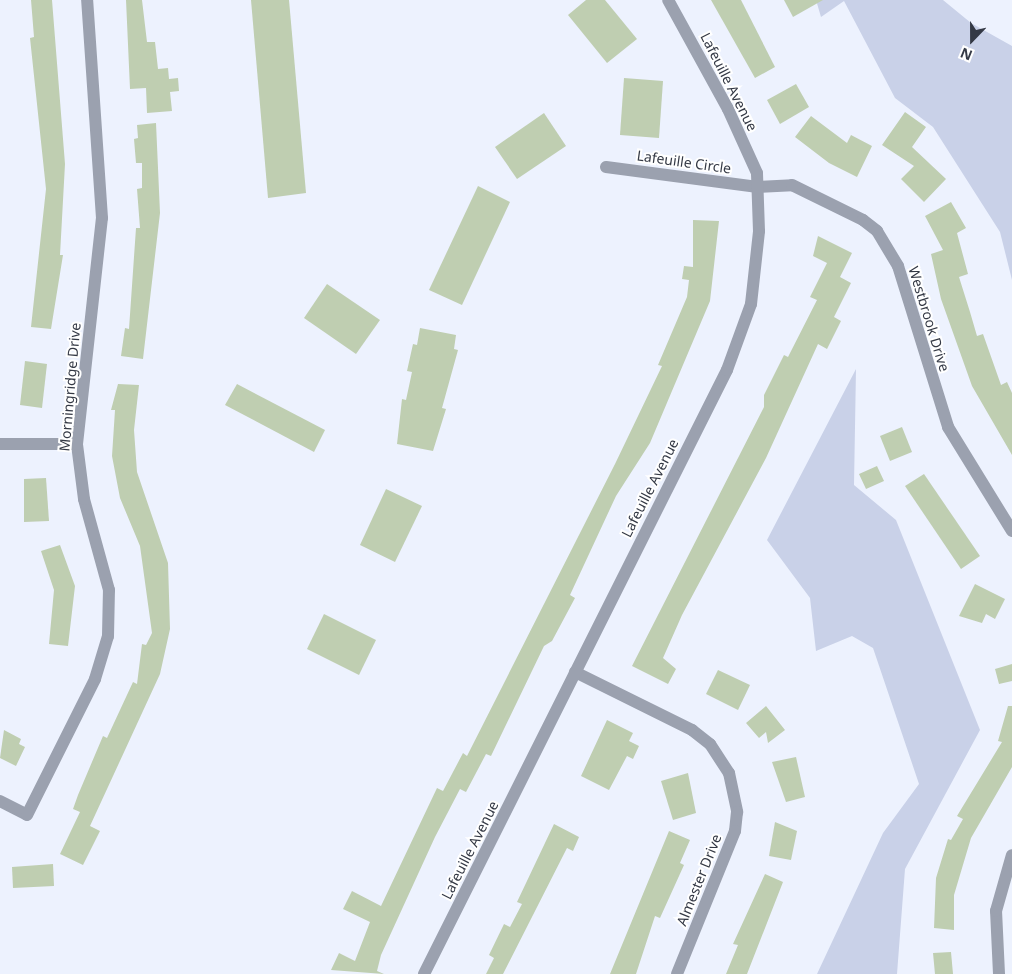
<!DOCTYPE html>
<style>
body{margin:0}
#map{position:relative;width:1012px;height:974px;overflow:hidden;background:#edf2fe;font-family:"Noto Sans",sans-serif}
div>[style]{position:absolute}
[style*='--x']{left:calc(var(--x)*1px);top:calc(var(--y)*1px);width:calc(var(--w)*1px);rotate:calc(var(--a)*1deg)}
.green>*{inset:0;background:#c9d1e8}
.building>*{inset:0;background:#bfceb1}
.street>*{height:12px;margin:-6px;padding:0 6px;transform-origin:6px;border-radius:6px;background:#9ba1af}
span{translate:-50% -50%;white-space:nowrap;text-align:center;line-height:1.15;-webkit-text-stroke:4px #fff;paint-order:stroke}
.street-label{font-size:14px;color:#343945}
.north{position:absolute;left:947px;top:15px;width:50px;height:50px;-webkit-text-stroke:4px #fff;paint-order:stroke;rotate:202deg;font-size:14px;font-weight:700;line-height:20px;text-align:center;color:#343945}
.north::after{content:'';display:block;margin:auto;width:18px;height:22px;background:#343945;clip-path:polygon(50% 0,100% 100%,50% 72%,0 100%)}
</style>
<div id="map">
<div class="green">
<div style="clip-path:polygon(816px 0,943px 0,971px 23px,1012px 46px,1012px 280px,1000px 232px,933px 127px,895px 98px,844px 1px,821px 17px)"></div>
<div style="clip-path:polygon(856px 369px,854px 485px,896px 520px,980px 730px,905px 869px,897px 974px,817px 974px,883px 833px,919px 784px,873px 648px,852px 636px,816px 651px,810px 598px,767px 540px)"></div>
</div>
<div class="building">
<div style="clip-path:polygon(31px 0,52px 0,65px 164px,60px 255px,63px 255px,51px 329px,31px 327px,46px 189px,30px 38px,34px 37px)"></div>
<div style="clip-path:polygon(126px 0,142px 0,147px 42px,155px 42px,158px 69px,168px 68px,169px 79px,178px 78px,179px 91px,170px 92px,172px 111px,147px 113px,146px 88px,130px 89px)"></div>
<div style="clip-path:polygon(251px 0,289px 0,306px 193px,268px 198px)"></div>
<div style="clip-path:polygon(586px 0,605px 0,637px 39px,607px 63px,568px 15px)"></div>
<div style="clip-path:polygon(711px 0,741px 0,775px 67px,755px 78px)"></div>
<div style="clip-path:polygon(784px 0,823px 0,793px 17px)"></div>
<div style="clip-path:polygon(624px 78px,663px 81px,659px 138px,620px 135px)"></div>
<div style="clip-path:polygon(796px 84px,809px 107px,780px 124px,767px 100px)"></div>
<div style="clip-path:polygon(905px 112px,926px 127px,912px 147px,946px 179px,924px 202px,901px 179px,914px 166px,882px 145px)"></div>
<div style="clip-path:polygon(544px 113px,566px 146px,517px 179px,495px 147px)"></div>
<div style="clip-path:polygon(811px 116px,847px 143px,851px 135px,872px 146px,857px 177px,829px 163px,795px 137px)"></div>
<div style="clip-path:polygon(156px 123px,160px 213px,143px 359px,121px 356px,125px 328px,129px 329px,136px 228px,140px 228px,137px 189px,142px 188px,142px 163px,136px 163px,134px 139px,138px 138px,137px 125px)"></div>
<div style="clip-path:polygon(478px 186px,510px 202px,462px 305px,429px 290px)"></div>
<div style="clip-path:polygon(951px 202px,966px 228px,957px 233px,968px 274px,959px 277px,970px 312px,977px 336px,983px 334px,1001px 385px,1007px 382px,1012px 393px,1012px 455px,972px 386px,941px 299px,931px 254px,943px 250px,925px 216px)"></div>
<div style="clip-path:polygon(693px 220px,719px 221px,710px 301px,650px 443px,616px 496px,570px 595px,575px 598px,552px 641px,544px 646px,491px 756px,486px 754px,466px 792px,460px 789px,435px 837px,381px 955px,377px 971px,384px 974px,331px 970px,339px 953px,355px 961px,370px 922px,343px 909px,352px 891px,381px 906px,437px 788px,443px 791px,463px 753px,467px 756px,615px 464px,662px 366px,658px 365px,687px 297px,689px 280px,682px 279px,684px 266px,693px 267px)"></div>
<div style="clip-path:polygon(818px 236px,852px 253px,840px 277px,851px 283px,834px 317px,841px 321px,827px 349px,818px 344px,766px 458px,682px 615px,663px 658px,676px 669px,668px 684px,632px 666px,764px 407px,764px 395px,784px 355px,788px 357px,817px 300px,810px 297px,827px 263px,813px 256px)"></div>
<div style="clip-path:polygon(327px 284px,380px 320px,356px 354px,304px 318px)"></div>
<div style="clip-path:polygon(420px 328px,456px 335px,454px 349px,458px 350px,442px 408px,446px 409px,433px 451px,397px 444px,402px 399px,406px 400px,412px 372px,407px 371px,413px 344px,417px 345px)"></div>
<div style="clip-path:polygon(25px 361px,47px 364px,42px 408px,20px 405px)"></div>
<div style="clip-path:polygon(118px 384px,139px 385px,134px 430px,137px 472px,168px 563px,170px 629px,160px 674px,90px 826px,100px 831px,83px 865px,60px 854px,80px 812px,73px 809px,78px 795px,103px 736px,107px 738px,133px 682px,137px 684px,142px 644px,146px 645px,152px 633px,140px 546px,120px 498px,112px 456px,115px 410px,111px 410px)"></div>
<div style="clip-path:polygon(237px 384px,325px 430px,314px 452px,225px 405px)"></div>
<div style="clip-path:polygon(902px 427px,912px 452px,890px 461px,880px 436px)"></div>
<div style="clip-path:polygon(877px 466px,884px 481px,866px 489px,859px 474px)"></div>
<div style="clip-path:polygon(924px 474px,980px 556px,961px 569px,905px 486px)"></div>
<div style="clip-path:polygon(46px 478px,49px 521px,24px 522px,24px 479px)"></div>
<div style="clip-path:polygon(386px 489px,422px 506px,395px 562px,360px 545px)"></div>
<div style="clip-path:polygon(60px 545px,75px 586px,68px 646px,49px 644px,54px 590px,41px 551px)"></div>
<div style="clip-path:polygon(975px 584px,1005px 599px,995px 619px,986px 614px,982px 623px,959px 616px)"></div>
<div style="clip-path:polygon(324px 614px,376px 640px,359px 675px,307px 649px)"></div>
<div style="clip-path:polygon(1012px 664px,1012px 681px,999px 684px,995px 669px)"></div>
<div style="clip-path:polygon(718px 670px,750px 685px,738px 710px,706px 694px)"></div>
<div style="clip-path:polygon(766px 706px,785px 730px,768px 743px,766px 732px,759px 738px,746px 723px)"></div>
<div style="clip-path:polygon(1008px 706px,1012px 706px,1012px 767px,971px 838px,954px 895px,954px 930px,934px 928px,936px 878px,948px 839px,951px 840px,963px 819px,957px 816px,1002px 742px,998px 741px)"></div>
<div style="clip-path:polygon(607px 720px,633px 733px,629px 741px,639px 746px,633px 759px,627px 756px,609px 790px,581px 776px)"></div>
<div style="clip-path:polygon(4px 730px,21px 739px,19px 744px,25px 747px,16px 766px,0 758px)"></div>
<div style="clip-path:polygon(796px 757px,805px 797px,786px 802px,772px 762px)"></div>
<div style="clip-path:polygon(688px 773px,696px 813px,673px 820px,661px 781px)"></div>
<div style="clip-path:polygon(775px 822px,797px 831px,791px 860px,769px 856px)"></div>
<div style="clip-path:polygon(554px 824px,579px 837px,573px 851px,567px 848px,503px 974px,486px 974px,494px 958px,489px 955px,504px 924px,510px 927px,522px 904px,517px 902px)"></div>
<div style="clip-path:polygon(669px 831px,690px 840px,680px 863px,684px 865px,660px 918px,655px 916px,636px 974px,610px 974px)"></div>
<div style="clip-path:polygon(53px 864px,54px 886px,13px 888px,12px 867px)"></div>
<div style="clip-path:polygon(765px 874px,783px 882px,747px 974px,726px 974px,738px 945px,733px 944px)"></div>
<div style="clip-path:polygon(951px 952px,953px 974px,935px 974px,933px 953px)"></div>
</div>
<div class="street">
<div style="--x:606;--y:167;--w:153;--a:7.5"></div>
<div style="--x:758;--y:187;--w:34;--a:-3"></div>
<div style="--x:792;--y:185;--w:79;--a:26.2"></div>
<div style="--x:863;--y:220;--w:18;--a:38"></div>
<div style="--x:877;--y:231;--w:41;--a:59"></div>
<div style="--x:898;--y:266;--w:169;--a:72.7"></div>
<div style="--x:948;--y:427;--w:122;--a:58.4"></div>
<div style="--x:0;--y:444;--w:77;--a:0"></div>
<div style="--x:575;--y:672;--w:131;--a:26.4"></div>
<div style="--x:692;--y:730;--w:23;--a:38"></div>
<div style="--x:710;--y:744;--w:35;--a:57"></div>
<div style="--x:729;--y:773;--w:40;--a:78"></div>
<div style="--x:737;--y:812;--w:19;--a:96"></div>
<div style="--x:735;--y:831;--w:154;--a:112.1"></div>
<div style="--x:0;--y:801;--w:30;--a:27"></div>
<div style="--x:27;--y:815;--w:152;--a:-63.4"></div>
<div style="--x:95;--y:679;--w:45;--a:-73.2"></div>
<div style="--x:108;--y:636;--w:46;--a:-88.8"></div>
<div style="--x:109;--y:590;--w:94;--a:-105.4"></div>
<div style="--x:84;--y:499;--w:55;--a:-97.3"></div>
<div style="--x:77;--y:444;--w:227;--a:-83.7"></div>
<div style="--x:102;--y:218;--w:219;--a:-93.9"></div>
<div style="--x:424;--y:974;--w:676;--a:-63.36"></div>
<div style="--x:727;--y:370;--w:70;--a:-70"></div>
<div style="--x:751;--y:304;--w:73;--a:-83.7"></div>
<div style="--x:759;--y:231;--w:58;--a:-92"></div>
<div style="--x:757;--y:173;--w:70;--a:-114.4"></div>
<div style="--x:728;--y:109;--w:124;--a:-118.8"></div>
<div style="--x:999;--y:974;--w:63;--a:-92.7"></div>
<div style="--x:996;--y:911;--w:58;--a:-74.1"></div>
</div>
<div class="street-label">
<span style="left:729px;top:82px;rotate:63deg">Lafeuille Avenue</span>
<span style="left:684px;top:162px;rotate:8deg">Lafeuille Circle</span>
<span style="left:929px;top:319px;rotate:73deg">Westbrook Drive</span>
<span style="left:70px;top:387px;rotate:-85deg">Morningridge Drive</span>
<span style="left:650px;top:488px;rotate:-63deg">Lafeuille Avenue</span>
<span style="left:470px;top:850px;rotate:-63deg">Lafeuille Avenue</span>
<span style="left:699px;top:880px;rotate:-68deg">Almester Drive</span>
</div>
<div class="north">N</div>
</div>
